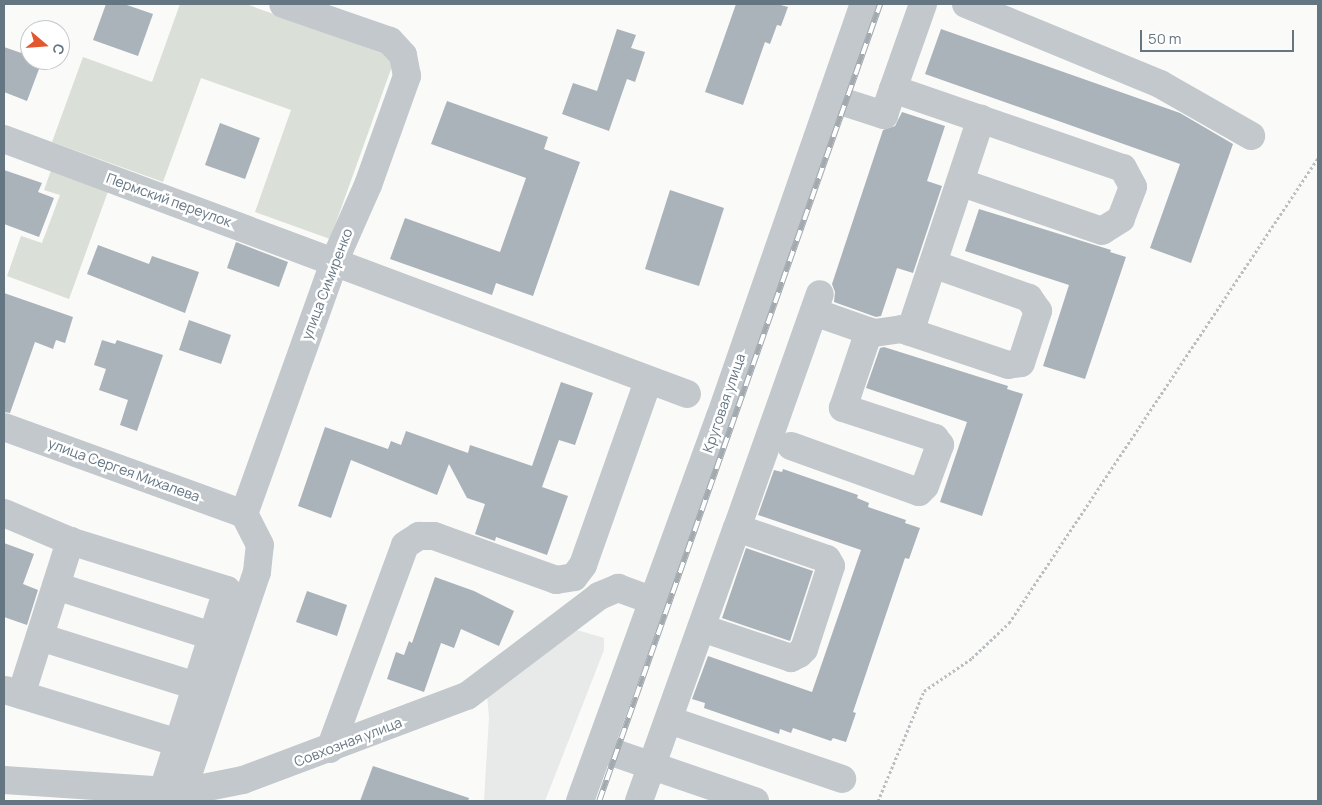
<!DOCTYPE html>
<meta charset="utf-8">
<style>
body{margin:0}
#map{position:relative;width:1322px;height:805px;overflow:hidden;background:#fafaf8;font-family:Manrope,sans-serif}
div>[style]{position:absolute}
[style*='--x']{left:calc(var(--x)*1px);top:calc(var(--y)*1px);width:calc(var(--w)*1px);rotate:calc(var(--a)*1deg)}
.built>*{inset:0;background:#e8e9e9}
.green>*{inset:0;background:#dadfd7}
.building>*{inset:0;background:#aab3b9}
.path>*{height:3px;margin-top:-1.5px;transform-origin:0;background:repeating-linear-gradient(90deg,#bbbfc2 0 2.5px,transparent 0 5px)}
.minor>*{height:28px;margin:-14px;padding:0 14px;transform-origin:14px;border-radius:14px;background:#c3c8cc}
.rail>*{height:5.5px;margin-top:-2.75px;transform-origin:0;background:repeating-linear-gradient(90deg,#fff 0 11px,#a2aab0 0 22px);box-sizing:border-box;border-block:1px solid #a2aab0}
span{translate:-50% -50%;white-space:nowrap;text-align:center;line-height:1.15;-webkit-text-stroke:5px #fff;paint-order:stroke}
.street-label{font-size:14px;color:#657683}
.frame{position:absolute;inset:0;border:5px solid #657683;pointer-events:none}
.north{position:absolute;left:20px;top:20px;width:50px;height:50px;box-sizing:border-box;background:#fff;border:1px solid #c1c8cd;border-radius:50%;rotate:108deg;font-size:14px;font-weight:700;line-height:20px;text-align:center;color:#657683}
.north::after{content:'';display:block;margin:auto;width:18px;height:22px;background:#e4572e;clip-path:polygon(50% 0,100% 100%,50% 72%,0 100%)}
.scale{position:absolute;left:1140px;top:30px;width:154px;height:22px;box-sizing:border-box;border:2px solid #657683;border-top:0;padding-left:6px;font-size:15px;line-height:18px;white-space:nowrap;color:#657683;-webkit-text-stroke:4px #fff;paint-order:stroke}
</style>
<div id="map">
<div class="built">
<div style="clip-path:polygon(577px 630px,604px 638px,604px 650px,545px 801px,484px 801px,489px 717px,487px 696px)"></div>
</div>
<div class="green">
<div style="clip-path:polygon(180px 4px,246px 4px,395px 58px,330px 239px,255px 212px,291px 110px,201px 78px,163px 182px,52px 142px,83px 57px,152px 82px)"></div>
<div style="clip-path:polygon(53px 165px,110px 186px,69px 299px,7px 276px,21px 236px,42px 243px,60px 195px,44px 190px)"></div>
</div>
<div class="building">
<div style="clip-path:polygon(106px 4px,124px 4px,153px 14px,138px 56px,93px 40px)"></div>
<div style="clip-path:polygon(736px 4px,777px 4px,788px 7px,781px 26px,777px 25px,770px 44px,765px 42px,743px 105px,705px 92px)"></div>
<div style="clip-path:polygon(617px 29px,636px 35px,631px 48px,645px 52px,635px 82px,627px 79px,609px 131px,562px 114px,573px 83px,597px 91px)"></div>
<div style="clip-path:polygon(941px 29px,1180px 113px,1233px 144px,1191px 263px,1150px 248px,1180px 164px,925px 74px)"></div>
<div style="clip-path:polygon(4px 47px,30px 56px,30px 60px,42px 61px,27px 101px,4px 92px)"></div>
<div style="clip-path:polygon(447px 101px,548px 137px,544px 149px,580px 162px,533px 296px,496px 283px,492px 295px,390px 259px,405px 218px,500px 252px,526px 178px,431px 144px)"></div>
<div style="clip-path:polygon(902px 112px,945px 126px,927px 181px,942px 186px,913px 273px,897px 268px,881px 316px,876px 317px,834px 302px,835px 292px,832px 284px,883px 130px,895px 126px)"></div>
<div style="clip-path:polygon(220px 123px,260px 138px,245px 179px,205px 165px)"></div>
<div style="clip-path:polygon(4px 170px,42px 183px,38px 192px,54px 198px,39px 237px,4px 224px)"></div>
<div style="clip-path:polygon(670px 190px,724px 208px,699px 286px,645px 269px)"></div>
<div style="clip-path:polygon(979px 209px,1111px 250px,1110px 252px,1126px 257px,1085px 379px,1043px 366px,1069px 285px,965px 251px)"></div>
<div style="clip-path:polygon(236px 242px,288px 262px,279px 287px,227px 268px)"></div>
<div style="clip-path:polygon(98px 245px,149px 264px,152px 256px,199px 272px,185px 313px,87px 274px)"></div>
<div style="clip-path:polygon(4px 293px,73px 317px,65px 343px,56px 340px,53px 349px,35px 342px,10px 413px,4px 412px)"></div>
<div style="clip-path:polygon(189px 320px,231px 335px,221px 364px,179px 350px)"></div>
<div style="clip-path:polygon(102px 340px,115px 344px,117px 340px,163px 355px,137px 431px,120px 425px,128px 400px,99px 390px,106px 369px,94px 365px)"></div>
<div style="clip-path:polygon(884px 347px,1008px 386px,1007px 389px,1023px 394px,982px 516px,940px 502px,967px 422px,866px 388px,880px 348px)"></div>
<div style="clip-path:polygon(561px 382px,593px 393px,575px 445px,559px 440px,542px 487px,568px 496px,547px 555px,496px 537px,495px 541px,475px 534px,485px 504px,467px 498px,449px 464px,437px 495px,351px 460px,331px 518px,298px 506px,325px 427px,388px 449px,391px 441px,401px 445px,406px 431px,468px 453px,470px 445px,532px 466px)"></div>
<div style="clip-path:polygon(783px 469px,858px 495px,857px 498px,869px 503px,868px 507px,906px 520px,905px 523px,920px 528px,909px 559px,905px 558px,853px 712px,856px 713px,846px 742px,833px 738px,831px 741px,793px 728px,791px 733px,780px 729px,779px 734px,704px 708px,705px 703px,692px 699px,708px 656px,812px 692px,861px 550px,758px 515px,774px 470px,782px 472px)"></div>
<div style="clip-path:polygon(4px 543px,34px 554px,23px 584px,38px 590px,27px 625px,4px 617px)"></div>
<div style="clip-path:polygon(746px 548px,813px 571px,790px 641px,722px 618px)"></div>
<div style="clip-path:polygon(435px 577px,474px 591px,514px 611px,499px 646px,461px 629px,454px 648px,441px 643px,424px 692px,387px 679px,396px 652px,404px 655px,409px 641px,412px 643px)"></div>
<div style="clip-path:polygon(307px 591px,347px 605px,337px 636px,296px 622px)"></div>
<div style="clip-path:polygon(373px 766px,469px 798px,468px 801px,360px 801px)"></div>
</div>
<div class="path">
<div style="--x:878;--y:801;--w:119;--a:-67.3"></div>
<div style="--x:924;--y:691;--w:58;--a:-34.5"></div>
<div style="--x:972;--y:658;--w:51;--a:-43.4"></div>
<div style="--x:1009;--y:623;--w:558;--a:-56.4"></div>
</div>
<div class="minor">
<div style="--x:923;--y:4;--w:90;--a:109.4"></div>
<div style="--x:893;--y:89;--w:243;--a:19"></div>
<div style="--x:1123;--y:168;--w:21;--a:62"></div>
<div style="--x:1133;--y:187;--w:34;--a:111"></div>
<div style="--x:1121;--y:219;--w:22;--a:148"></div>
<div style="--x:1102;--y:231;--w:150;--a:-161"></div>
<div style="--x:966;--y:4;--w:210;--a:22.4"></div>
<div style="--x:1160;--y:84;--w:105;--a:29.7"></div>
<div style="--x:831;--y:98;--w:56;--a:17.8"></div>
<div style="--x:884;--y:115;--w:28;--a:-71"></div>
<div style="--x:4;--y:139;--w:729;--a:20.47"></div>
<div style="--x:814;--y:312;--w:64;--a:19.3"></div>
<div style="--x:874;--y:333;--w:27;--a:-8"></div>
<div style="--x:901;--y:329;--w:9;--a:18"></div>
<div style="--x:910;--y:332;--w:225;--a:-71.6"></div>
<div style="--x:910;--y:332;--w:103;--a:18.6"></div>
<div style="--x:1008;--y:365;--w:13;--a:-9"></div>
<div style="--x:1021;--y:363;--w:55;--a:-71.9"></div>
<div style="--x:1038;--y:311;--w:16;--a:-125"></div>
<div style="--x:1029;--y:298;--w:102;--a:-160.5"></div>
<div style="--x:4;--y:427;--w:255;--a:19.9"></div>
<div style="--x:791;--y:446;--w:136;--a:19.8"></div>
<div style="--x:919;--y:492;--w:8;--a:-45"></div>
<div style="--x:925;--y:486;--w:44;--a:-69.9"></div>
<div style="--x:940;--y:445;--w:9;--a:-126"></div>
<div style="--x:935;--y:438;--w:97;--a:-161.9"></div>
<div style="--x:843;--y:408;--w:81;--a:-71.3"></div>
<div style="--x:4;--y:513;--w:72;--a:23"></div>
<div style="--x:244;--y:514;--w:268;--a:-70.3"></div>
<div style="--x:334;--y:262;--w:84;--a:-66.2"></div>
<div style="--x:368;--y:185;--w:116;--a:-70.3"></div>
<div style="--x:407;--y:76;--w:21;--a:-101"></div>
<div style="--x:403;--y:55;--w:19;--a:-133"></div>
<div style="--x:390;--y:41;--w:113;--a:-160.9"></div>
<div style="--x:737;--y:528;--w:248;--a:-70.5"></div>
<div style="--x:56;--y:586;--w:164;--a:17.8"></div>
<div style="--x:40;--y:637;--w:164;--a:17.4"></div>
<div style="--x:5;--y:690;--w:181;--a:17"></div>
<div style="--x:21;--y:695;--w:162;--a:-72.3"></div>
<div style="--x:70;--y:541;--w:164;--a:17.3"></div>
<div style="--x:227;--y:590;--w:211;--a:107.7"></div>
<div style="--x:669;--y:720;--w:183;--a:18.8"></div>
<div style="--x:600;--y:748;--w:164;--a:18.9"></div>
<div style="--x:330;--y:749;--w:217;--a:-69.8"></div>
<div style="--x:405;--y:545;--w:17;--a:-33"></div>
<div style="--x:419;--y:536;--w:15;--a:0"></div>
<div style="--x:434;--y:536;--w:130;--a:19.8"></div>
<div style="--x:556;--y:580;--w:18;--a:-9"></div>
<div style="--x:574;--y:577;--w:15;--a:-53"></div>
<div style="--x:583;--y:565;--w:195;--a:-70.5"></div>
<div style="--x:4;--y:780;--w:179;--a:3.8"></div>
<div style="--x:183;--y:792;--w:61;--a:-11.3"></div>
<div style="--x:243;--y:780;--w:239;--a:-20.6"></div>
<div style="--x:467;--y:696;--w:166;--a:-37.1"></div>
<div style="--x:599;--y:596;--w:21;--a:-23"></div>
<div style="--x:618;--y:588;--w:37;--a:20"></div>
<div style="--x:179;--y:801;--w:242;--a:-71.2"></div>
<div style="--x:257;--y:572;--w:27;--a:-84"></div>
<div style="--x:260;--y:545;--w:35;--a:-117"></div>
<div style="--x:580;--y:801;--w:409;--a:-70"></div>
<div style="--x:720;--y:417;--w:437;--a:-70.8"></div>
<div style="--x:639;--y:801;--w:290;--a:-70.3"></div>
<div style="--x:737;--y:528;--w:95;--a:19"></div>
<div style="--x:827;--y:559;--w:8;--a:60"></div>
<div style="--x:831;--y:566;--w:87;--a:108"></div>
<div style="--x:804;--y:649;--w:7;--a:135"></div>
<div style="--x:799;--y:654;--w:9;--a:153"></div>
<div style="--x:791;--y:658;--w:94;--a:-161.4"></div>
</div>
<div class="rail">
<div style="--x:599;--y:801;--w:845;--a:-70.58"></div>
</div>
<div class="street-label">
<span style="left:169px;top:200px;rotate:20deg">Пермский переулок</span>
<span style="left:327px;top:284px;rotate:-69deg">улица Симиренко</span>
<span style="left:724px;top:403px;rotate:-71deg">Круговая улица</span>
<span style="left:124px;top:470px;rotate:20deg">улица Сергея Михалева</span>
<span style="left:348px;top:742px;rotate:-21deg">Совхозная улица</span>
</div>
<div class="frame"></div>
<div class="north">С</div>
<div class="scale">50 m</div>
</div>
